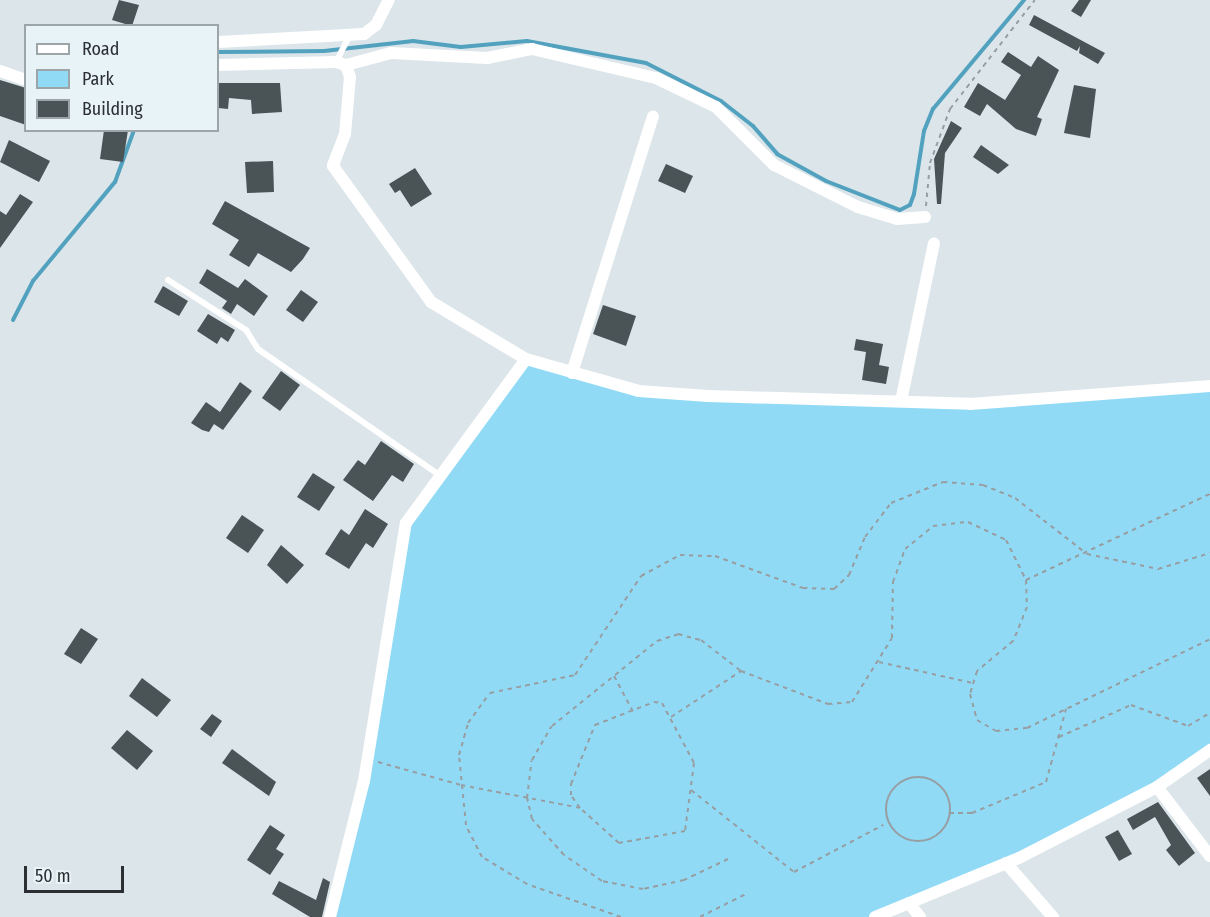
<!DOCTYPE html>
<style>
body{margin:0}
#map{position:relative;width:1210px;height:917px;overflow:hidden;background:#dbe5ea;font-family:"Fira Sans Condensed",sans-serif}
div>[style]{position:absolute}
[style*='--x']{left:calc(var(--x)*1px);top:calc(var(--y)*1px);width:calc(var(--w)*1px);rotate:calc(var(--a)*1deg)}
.green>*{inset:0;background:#90daf6}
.stream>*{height:4px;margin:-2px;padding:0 2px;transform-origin:2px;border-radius:2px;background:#52a2bf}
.building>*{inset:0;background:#4a5356}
.path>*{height:2px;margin-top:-1px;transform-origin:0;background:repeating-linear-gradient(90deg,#979ea2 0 4.5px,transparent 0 9px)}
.path>.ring{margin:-1px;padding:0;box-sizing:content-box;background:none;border:2px solid #979ea2;border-radius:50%}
.service>*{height:6px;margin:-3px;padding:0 3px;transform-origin:3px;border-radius:3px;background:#fff}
.minor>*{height:12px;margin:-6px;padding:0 6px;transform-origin:6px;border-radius:6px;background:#fff}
span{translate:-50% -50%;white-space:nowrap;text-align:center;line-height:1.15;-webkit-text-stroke:6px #e8f3f7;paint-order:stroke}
.legend{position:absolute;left:24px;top:24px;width:195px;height:108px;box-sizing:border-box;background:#e8f3f7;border:2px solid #9ca5a8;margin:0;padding:8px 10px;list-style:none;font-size:18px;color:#2b2f31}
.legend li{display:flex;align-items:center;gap:12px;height:30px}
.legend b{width:30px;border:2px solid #9ca5a8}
.scale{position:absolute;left:24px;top:866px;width:100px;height:27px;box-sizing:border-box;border:3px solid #2b2f31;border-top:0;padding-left:8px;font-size:18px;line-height:21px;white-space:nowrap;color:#2b2f31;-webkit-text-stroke:4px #e8f3f7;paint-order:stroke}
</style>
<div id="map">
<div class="green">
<div style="clip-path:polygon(526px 359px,639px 391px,970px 404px,1210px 386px,1210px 750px,1103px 814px,875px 917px,330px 917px,364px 781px,406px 523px)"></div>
</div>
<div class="stream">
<div style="--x:218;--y:52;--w:106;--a:-0.5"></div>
<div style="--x:324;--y:51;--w:90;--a:-6.4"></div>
<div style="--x:413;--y:41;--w:48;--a:7.1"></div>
<div style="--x:461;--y:47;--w:66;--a:-5.2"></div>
<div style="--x:527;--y:41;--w:121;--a:10.5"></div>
<div style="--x:646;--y:63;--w:84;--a:26.9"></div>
<div style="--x:721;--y:101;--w:41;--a:38"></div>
<div style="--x:753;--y:126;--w:37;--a:49"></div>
<div style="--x:777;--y:154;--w:56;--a:28.9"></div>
<div style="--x:826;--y:181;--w:79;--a:21.4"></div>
<div style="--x:900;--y:210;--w:11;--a:-27"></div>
<div style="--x:910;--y:205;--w:12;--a:-70"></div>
<div style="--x:914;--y:194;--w:64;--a:-81"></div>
<div style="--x:924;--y:131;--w:24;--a:-68"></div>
<div style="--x:933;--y:109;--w:142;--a:-50.1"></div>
<div style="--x:13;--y:320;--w:44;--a:-62.9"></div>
<div style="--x:33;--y:281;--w:129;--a:-50.4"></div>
<div style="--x:115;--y:182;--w:55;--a:-69.9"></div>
</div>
<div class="building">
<div style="clip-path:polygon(119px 0,139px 5px,132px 26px,112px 20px)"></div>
<div style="clip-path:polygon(1079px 0,1091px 0,1081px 17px,1071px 11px)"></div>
<div style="clip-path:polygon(1034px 15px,1105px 53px,1098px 64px,1079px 53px,1080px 46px,1077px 51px,1029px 25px)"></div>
<div style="clip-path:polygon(1008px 52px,1031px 67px,1038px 56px,1059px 70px,1037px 117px,1042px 119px,1036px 136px,1016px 129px,987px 104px,980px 116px,964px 107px,978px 83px,1005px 100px,1021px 75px,1001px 62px)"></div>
<div style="clip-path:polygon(0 80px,26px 88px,26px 125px,0 116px)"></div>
<div style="clip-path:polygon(218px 83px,280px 83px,282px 112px,252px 114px,251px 100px,229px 98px,228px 109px,218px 108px)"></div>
<div style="clip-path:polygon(1074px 85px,1096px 89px,1090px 138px,1064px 133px)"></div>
<div style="clip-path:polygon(951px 121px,962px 128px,945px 153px,941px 204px,937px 204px,934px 159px)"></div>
<div style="clip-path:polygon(104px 130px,128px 130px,123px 162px,100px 159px)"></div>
<div style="clip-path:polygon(9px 140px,50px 161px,39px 182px,0 162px)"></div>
<div style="clip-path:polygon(981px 145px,1009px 165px,998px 174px,973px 157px)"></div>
<div style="clip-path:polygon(273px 161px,274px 192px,247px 193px,245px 162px)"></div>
<div style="clip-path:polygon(666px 164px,693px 176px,685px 193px,658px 181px)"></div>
<div style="clip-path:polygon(415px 168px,432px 194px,411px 207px,400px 190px,395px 193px,389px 184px)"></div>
<div style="clip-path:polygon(20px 194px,33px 202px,0 248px,0 211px,6px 215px)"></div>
<div style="clip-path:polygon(225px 201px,310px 248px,303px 259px,291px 272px,258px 253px,249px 267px,229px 255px,239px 240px,212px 224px)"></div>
<div style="clip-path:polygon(207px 269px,238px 288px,245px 279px,268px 296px,254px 316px,237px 304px,231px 314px,222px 308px,227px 301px,199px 283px)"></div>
<div style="clip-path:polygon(163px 286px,188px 301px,179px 316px,154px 302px)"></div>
<div style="clip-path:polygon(301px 290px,318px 302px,303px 322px,286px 310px)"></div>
<div style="clip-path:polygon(603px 305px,636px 316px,626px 346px,593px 334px)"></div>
<div style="clip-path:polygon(208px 314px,235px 330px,228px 342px,221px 337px,217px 344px,197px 331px)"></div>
<div style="clip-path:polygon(856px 339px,883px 344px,879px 365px,889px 367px,886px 384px,862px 380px,866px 352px,854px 350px)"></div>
<div style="clip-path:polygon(281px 371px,300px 385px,280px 411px,262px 398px)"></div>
<div style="clip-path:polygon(240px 382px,252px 391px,223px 430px,214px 424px,209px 432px,202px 430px,191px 423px,206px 402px,220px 412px)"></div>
<div style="clip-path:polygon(381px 441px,414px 464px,403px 482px,392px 475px,373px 501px,343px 480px,358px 460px,365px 465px)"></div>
<div style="clip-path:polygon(313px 473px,335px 487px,319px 511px,297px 497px)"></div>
<div style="clip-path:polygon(365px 509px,388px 524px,373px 548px,366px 543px,349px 569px,325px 554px,341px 529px,349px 535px)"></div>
<div style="clip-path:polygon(242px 515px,264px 530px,248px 553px,226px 538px)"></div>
<div style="clip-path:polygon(281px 545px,304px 565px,287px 584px,267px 565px)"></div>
<div style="clip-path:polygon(81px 628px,98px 639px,81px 664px,64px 654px)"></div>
<div style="clip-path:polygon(142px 678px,171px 700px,157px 717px,129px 696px)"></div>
<div style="clip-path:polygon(212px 714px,222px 721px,211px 737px,200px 729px)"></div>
<div style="clip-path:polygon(127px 730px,153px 751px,137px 770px,111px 748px)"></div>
<div style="clip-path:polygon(232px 749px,276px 782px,269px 796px,222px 763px)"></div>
<div style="clip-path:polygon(1210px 769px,1210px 796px,1197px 778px)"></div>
<div style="clip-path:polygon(1158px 802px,1195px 853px,1179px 866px,1166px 850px,1171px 845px,1155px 817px,1133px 830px,1127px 819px)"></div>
<div style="clip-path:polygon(270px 825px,285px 835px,276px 849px,284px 854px,270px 875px,247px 860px)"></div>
<div style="clip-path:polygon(1118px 830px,1132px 854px,1119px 861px,1105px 837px)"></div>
<div style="clip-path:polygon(323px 878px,330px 882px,322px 917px,310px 917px,272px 894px,279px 881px,316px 900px)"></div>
</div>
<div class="path">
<div style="--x:926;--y:206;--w:43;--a:-84.7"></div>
<div style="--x:930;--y:163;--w:58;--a:-69.7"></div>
<div style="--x:950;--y:109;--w:138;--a:-52.1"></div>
<div style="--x:1026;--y:580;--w:203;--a:-25.1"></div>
<div style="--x:879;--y:662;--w:96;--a:12.6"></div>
<div style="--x:614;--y:676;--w:40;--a:62"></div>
<div style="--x:654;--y:702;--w:8;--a:7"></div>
<div style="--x:662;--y:703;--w:68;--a:61.9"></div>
<div style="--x:694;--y:763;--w:69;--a:97.5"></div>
<div style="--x:685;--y:831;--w:67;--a:169.7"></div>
<div style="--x:619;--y:843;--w:52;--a:-138.1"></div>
<div style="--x:580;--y:808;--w:16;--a:-125"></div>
<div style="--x:571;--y:795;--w:11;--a:-90"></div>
<div style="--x:571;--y:784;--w:64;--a:-67.9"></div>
<div style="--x:595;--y:725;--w:63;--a:-21.3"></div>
<div style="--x:671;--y:717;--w:84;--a:-33.3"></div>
<div style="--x:1059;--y:737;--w:79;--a:-24"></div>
<div style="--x:1131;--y:705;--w:61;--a:20.2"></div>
<div style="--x:1188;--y:726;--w:26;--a:-31"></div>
<div style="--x:378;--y:762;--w:86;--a:15.5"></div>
<div style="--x:461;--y:785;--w:121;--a:10.9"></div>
<div class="ring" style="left:886px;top:777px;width:62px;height:62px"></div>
<div style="--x:691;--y:790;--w:132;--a:38.5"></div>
<div style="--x:794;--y:872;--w:101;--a:-27.8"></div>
<div style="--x:949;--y:813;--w:23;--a:0"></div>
<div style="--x:972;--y:813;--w:80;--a:-22.7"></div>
<div style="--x:1046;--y:782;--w:76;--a:-74.7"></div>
<div style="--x:728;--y:859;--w:49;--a:154.5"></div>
<div style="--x:684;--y:880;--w:42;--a:167.6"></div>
<div style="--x:643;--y:889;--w:42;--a:-169"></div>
<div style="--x:602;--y:881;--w:46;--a:-145.6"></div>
<div style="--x:564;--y:855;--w:48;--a:-131.6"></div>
<div style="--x:532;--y:819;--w:22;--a:-103"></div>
<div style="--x:527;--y:798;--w:38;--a:-83"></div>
<div style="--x:532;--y:760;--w:39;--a:-60"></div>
<div style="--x:552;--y:726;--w:135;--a:-39"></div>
<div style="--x:657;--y:641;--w:22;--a:-18"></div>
<div style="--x:678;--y:634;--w:24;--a:15"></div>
<div style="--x:701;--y:640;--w:51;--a:37.8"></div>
<div style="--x:741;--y:671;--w:93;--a:20.8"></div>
<div style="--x:828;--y:704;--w:24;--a:-5"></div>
<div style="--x:852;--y:702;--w:75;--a:-58"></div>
<div style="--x:892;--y:638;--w:56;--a:-89"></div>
<div style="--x:893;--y:582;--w:35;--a:-70"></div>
<div style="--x:905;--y:549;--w:36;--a:-39"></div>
<div style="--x:933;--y:526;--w:35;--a:-7"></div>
<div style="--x:968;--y:522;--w:42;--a:25.3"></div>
<div style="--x:1006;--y:540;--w:45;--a:63.4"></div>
<div style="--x:1026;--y:580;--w:27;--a:88"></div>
<div style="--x:1027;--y:607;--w:37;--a:112"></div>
<div style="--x:1013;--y:641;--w:47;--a:140.2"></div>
<div style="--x:977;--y:671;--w:24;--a:107"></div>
<div style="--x:970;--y:694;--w:27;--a:75"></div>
<div style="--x:977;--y:720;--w:22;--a:30"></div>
<div style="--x:996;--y:731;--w:31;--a:-6"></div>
<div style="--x:1027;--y:728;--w:203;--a:-25.9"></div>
<div style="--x:621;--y:917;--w:100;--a:-160.7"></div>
<div style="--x:527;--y:884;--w:52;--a:-149"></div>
<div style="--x:482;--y:857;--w:36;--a:-117"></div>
<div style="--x:466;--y:825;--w:70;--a:-95.7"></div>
<div style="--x:459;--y:755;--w:33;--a:-74"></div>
<div style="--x:468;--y:723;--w:37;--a:-54"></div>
<div style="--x:490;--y:693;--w:87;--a:-12"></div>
<div style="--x:575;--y:675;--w:119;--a:-56.3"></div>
<div style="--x:641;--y:576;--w:44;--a:-28.3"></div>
<div style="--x:680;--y:555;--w:35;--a:2"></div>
<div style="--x:715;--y:556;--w:94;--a:20"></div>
<div style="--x:803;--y:588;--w:31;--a:2"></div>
<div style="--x:834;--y:589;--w:21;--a:-43"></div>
<div style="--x:849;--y:575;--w:41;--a:-67.2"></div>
<div style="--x:865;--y:537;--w:43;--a:-52.6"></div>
<div style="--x:891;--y:503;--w:56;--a:-22"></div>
<div style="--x:943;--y:482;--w:40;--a:4.3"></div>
<div style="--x:983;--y:485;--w:35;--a:22"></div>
<div style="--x:1015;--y:498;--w:91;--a:37.9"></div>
<div style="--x:1087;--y:554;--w:73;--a:11.9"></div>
<div style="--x:1158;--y:569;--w:54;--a:-17.1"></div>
<div style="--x:700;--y:917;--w:51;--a:-26.6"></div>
</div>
<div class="service">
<div style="--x:336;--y:62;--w:30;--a:-63"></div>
<div style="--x:168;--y:280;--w:93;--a:32.7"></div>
<div style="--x:246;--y:330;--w:22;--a:58"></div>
<div style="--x:258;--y:349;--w:219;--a:34.8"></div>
</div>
<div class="minor">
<div style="--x:218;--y:42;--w:146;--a:-3.1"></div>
<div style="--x:364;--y:34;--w:15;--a:-37"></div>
<div style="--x:376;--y:25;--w:28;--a:-63"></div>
<div style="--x:218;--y:65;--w:118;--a:-1.5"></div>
<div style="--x:336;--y:62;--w:10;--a:17"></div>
<div style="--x:346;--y:65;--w:13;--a:72"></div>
<div style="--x:350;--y:77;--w:57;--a:95"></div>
<div style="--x:345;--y:134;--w:34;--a:111"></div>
<div style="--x:333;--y:166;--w:168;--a:54.2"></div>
<div style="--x:431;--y:302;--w:111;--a:31"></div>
<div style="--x:526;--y:359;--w:117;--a:15.8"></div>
<div style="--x:639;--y:391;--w:69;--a:4.1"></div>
<div style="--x:708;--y:396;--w:262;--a:1.7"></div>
<div style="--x:970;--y:404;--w:241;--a:-4.3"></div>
<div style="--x:346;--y:65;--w:47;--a:-14.9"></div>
<div style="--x:391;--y:53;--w:96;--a:3"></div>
<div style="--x:487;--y:58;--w:46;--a:-11.3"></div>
<div style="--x:532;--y:49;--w:127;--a:13.2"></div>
<div style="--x:656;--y:78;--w:67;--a:25.8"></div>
<div style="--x:716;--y:107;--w:82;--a:45"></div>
<div style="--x:774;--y:165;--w:94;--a:26.6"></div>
<div style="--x:858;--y:207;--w:41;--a:17.1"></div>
<div style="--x:897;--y:219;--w:28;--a:-4"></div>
<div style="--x:0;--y:71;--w:28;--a:19"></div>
<div style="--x:572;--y:373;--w:269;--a:-72.5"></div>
<div style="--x:901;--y:401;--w:161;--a:-78.2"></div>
<div style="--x:1157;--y:787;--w:87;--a:52.5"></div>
<div style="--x:1006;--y:863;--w:72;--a:49"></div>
<div style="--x:909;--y:903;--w:18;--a:52"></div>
<div style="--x:330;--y:917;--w:140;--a:-76"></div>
<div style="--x:364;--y:781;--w:261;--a:-80.8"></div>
<div style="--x:406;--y:523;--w:203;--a:-53.8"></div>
<div style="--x:875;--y:917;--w:156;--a:-22.3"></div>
<div style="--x:1019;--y:858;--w:155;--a:-27.2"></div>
<div style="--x:1157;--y:787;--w:65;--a:-34.9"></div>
</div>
<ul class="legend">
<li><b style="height:8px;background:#fff"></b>Road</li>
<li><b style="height:16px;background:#90daf6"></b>Park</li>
<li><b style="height:16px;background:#4a5356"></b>Building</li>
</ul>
<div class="scale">50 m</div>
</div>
